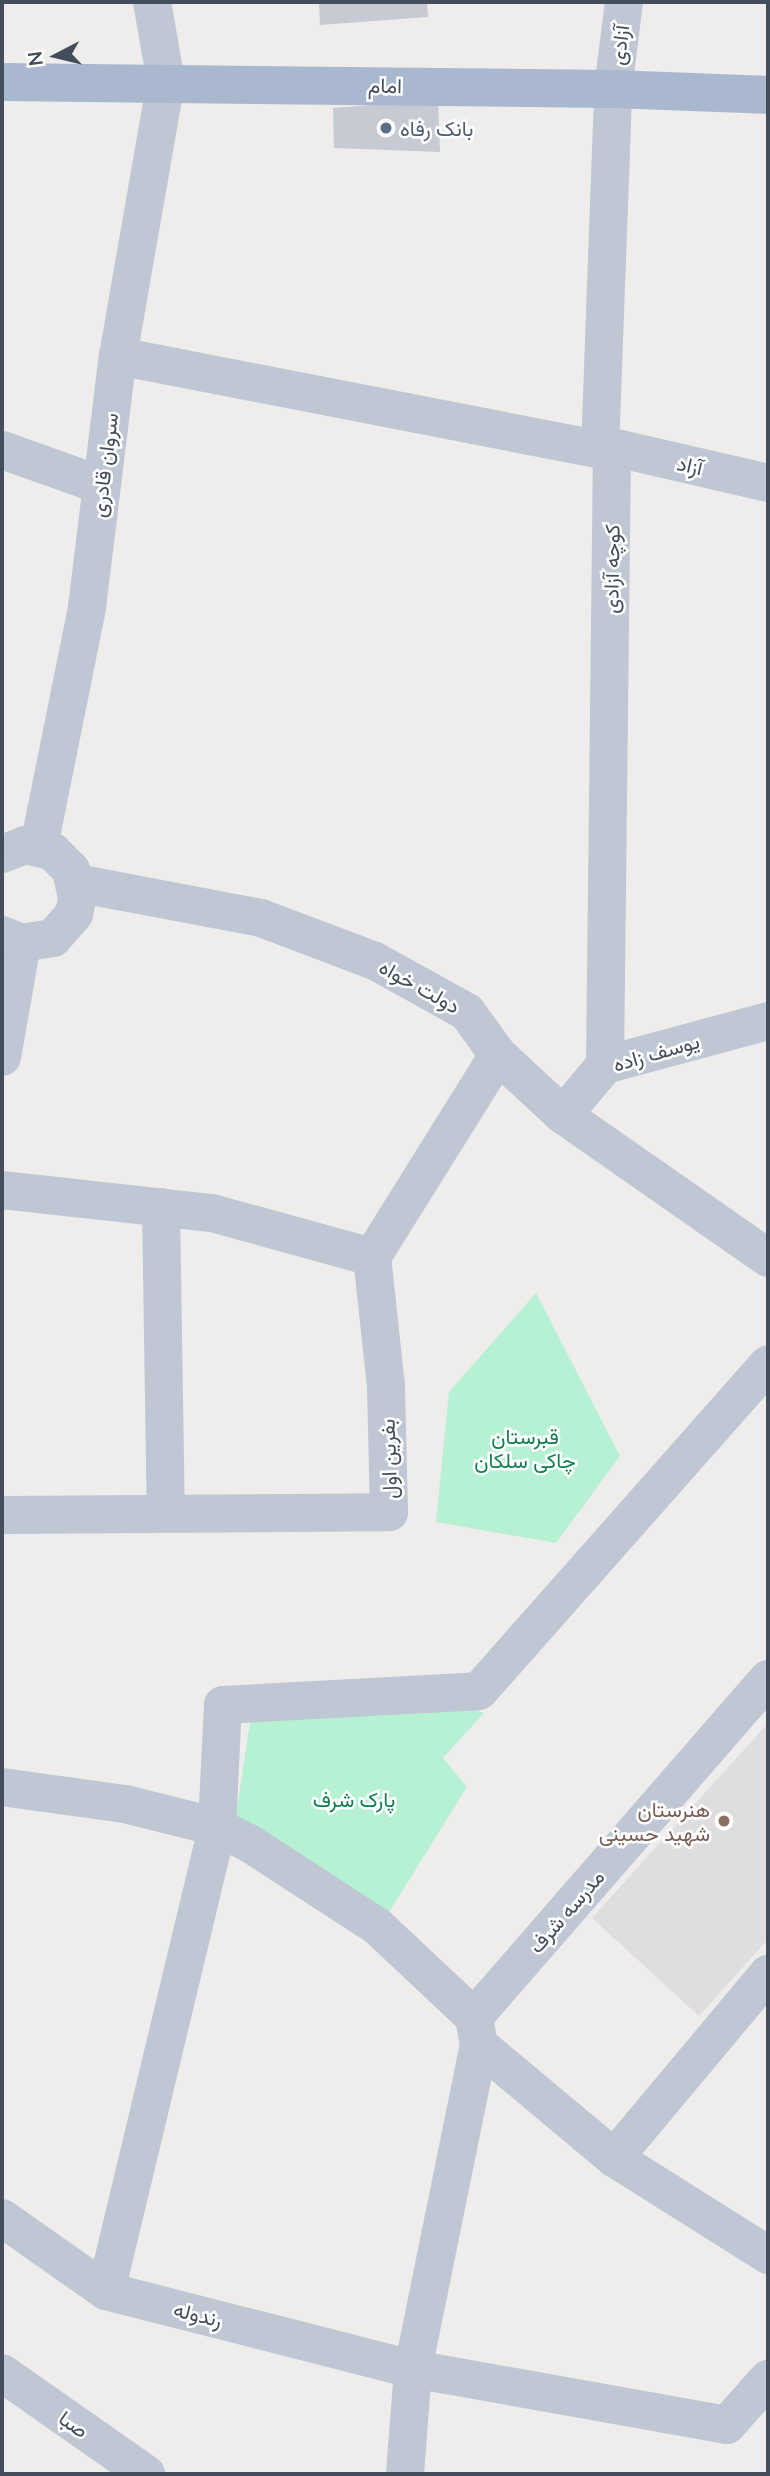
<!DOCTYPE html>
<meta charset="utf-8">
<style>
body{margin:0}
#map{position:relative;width:770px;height:2476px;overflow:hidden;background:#efecec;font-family:Lato,Vazirmatn,sans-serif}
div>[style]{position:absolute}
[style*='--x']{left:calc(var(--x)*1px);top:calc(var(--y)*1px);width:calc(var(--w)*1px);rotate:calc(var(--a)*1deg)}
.education>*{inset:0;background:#e0ddde}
.green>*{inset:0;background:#b5f1d2}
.building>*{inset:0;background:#c7cad3}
.minor>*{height:38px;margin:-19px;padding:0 19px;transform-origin:19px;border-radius:19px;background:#bec7d3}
.tertiary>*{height:38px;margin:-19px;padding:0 19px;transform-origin:19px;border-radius:19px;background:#bec7d3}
.primary>*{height:38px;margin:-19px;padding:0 19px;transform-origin:19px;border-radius:19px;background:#a9b8ce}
.dots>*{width:19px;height:19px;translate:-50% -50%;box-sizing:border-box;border:4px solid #fff;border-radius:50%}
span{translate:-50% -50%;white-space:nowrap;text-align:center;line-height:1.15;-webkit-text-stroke:5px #fff;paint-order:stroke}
.street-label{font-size:21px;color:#434d5b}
.service-label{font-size:21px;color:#4e5e75}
.left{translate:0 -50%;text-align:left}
.park-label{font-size:21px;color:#108052}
.education-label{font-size:21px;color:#785e54}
.right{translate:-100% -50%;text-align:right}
.frame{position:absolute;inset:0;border:4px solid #434d5b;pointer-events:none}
.north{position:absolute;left:21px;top:21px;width:70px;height:70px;-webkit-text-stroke:5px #fff;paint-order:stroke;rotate:263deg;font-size:19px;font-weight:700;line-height:28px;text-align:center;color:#434d5b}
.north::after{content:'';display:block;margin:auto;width:24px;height:32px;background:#434d5b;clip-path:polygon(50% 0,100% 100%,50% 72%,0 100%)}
</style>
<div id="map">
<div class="education">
<div style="clip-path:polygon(768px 1723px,768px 1939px,699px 2016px,592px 1918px)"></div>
</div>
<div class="green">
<div style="clip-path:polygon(536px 1293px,620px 1456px,556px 1543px,436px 1522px,449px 1392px)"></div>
<div style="clip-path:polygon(458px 1704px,484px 1713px,443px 1758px,467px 1787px,386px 1917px,233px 1835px,251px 1716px)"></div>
</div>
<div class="building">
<div style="clip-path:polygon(319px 2px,427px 2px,428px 17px,320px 25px)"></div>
<div style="clip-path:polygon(438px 100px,440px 152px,334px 148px,333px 108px)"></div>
</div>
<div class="minor">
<div style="--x:118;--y:356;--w:491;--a:11"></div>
<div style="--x:612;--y:447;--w:160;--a:13"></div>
<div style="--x:2;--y:450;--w:105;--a:19.5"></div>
<div style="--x:39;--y:846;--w:244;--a:-78.6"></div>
<div style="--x:87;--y:607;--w:253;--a:-83"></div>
<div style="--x:118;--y:356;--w:278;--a:-80.1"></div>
<div style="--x:166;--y:82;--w:81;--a:-99.9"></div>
<div style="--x:2;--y:1057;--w:116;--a:-80"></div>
<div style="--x:605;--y:1065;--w:618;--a:-89.35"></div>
<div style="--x:612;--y:447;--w:12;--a:166"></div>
<div style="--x:600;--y:450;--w:361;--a:-87.9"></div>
<div style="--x:613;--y:89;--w:88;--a:-82.8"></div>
<div style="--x:2;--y:1190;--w:211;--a:6.3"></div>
<div style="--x:212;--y:1213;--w:166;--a:15.4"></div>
<div style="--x:161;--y:1207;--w:306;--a:89.1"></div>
<div style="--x:2;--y:1515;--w:387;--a:-0.4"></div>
<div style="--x:389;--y:1512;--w:126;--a:-91.4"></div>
<div style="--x:386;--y:1386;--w:130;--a:-96.2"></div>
<div style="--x:372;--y:1257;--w:238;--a:-58"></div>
<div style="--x:2;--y:1787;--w:124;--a:7.9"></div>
<div style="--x:125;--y:1804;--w:95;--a:14"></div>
<div style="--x:217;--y:1827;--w:36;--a:27"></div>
<div style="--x:249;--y:1843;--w:153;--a:33"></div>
<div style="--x:377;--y:1926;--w:133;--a:43.2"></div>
<div style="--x:474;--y:2017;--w:28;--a:80"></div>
<div style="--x:479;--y:2045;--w:176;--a:39.9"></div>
<div style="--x:614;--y:2158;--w:182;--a:32.2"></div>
<div style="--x:474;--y:2017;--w:448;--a:-49"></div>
<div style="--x:614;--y:2158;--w:240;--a:-50.1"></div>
<div style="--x:2;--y:2218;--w:127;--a:35.1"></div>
<div style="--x:106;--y:2291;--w:317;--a:14.3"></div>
<div style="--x:413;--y:2369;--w:319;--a:10.1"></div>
<div style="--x:727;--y:2425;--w:62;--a:-48.3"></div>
<div style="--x:106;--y:2291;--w:477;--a:-76.5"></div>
<div style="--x:217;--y:1827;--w:122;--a:-87.2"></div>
<div style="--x:223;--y:1705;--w:256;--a:-3.1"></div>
<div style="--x:479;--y:1691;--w:436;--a:-48.5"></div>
<div style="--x:2;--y:2373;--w:176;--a:35"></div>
<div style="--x:405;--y:2474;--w:105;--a:-85.6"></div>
<div style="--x:413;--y:2369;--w:331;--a:-78.5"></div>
</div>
<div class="tertiary">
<div style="--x:2;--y:854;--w:25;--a:-21"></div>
<div style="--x:25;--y:845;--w:28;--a:13"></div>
<div style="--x:52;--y:851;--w:27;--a:45"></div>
<div style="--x:71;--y:870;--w:30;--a:78"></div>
<div style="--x:77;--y:899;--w:15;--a:101"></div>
<div style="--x:74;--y:914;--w:32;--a:131"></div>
<div style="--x:53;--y:938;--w:31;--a:171"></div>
<div style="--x:22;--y:943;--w:22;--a:-158"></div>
<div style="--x:76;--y:883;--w:188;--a:10.7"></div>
<div style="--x:261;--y:918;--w:122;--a:20.7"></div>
<div style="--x:375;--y:961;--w:105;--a:29"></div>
<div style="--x:467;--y:1012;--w:53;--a:54.2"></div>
<div style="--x:498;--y:1055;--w:88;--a:42.7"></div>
<div style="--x:563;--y:1115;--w:250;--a:34.9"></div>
<div style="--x:563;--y:1115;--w:65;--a:-50"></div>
<div style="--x:605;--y:1065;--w:169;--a:-15.1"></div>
</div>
<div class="primary">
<div style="--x:2;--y:82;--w:611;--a:0.66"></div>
<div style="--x:613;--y:89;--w:155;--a:2.2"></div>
</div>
<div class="dots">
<div style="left:386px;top:128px;background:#5c6f8a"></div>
<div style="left:724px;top:1821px;background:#8d6e63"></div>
</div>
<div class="street-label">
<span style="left:619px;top:45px;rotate:-83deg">آزادی</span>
<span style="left:385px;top:85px;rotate:1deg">امام</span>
<span style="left:104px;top:465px;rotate:-83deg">سروان قادری</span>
<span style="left:690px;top:465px;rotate:13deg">آزاد</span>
<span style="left:611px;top:569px;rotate:-89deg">کوچه آزادی</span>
<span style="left:420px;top:986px;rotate:29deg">دولت خواه</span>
<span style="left:656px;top:1052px;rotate:-16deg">یوسف زاده</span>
<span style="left:388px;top:1459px;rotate:-92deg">بفرین اول</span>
<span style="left:566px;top:1911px;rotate:-49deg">مدرسه شرف</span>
<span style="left:198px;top:2314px;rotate:14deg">رندوله</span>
<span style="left:74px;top:2424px;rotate:35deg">صبا</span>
</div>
<div class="service-label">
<span class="left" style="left:400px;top:128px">بانک رفاه</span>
</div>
<div class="park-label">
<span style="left:525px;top:1448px">قبرستان<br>چاکی سلکان</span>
<span style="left:354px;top:1799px">پارک شرف</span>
</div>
<div class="education-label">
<span class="right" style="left:710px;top:1821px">هنرستان<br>شهید حسینی</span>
</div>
<div class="frame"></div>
<div class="north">N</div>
</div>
